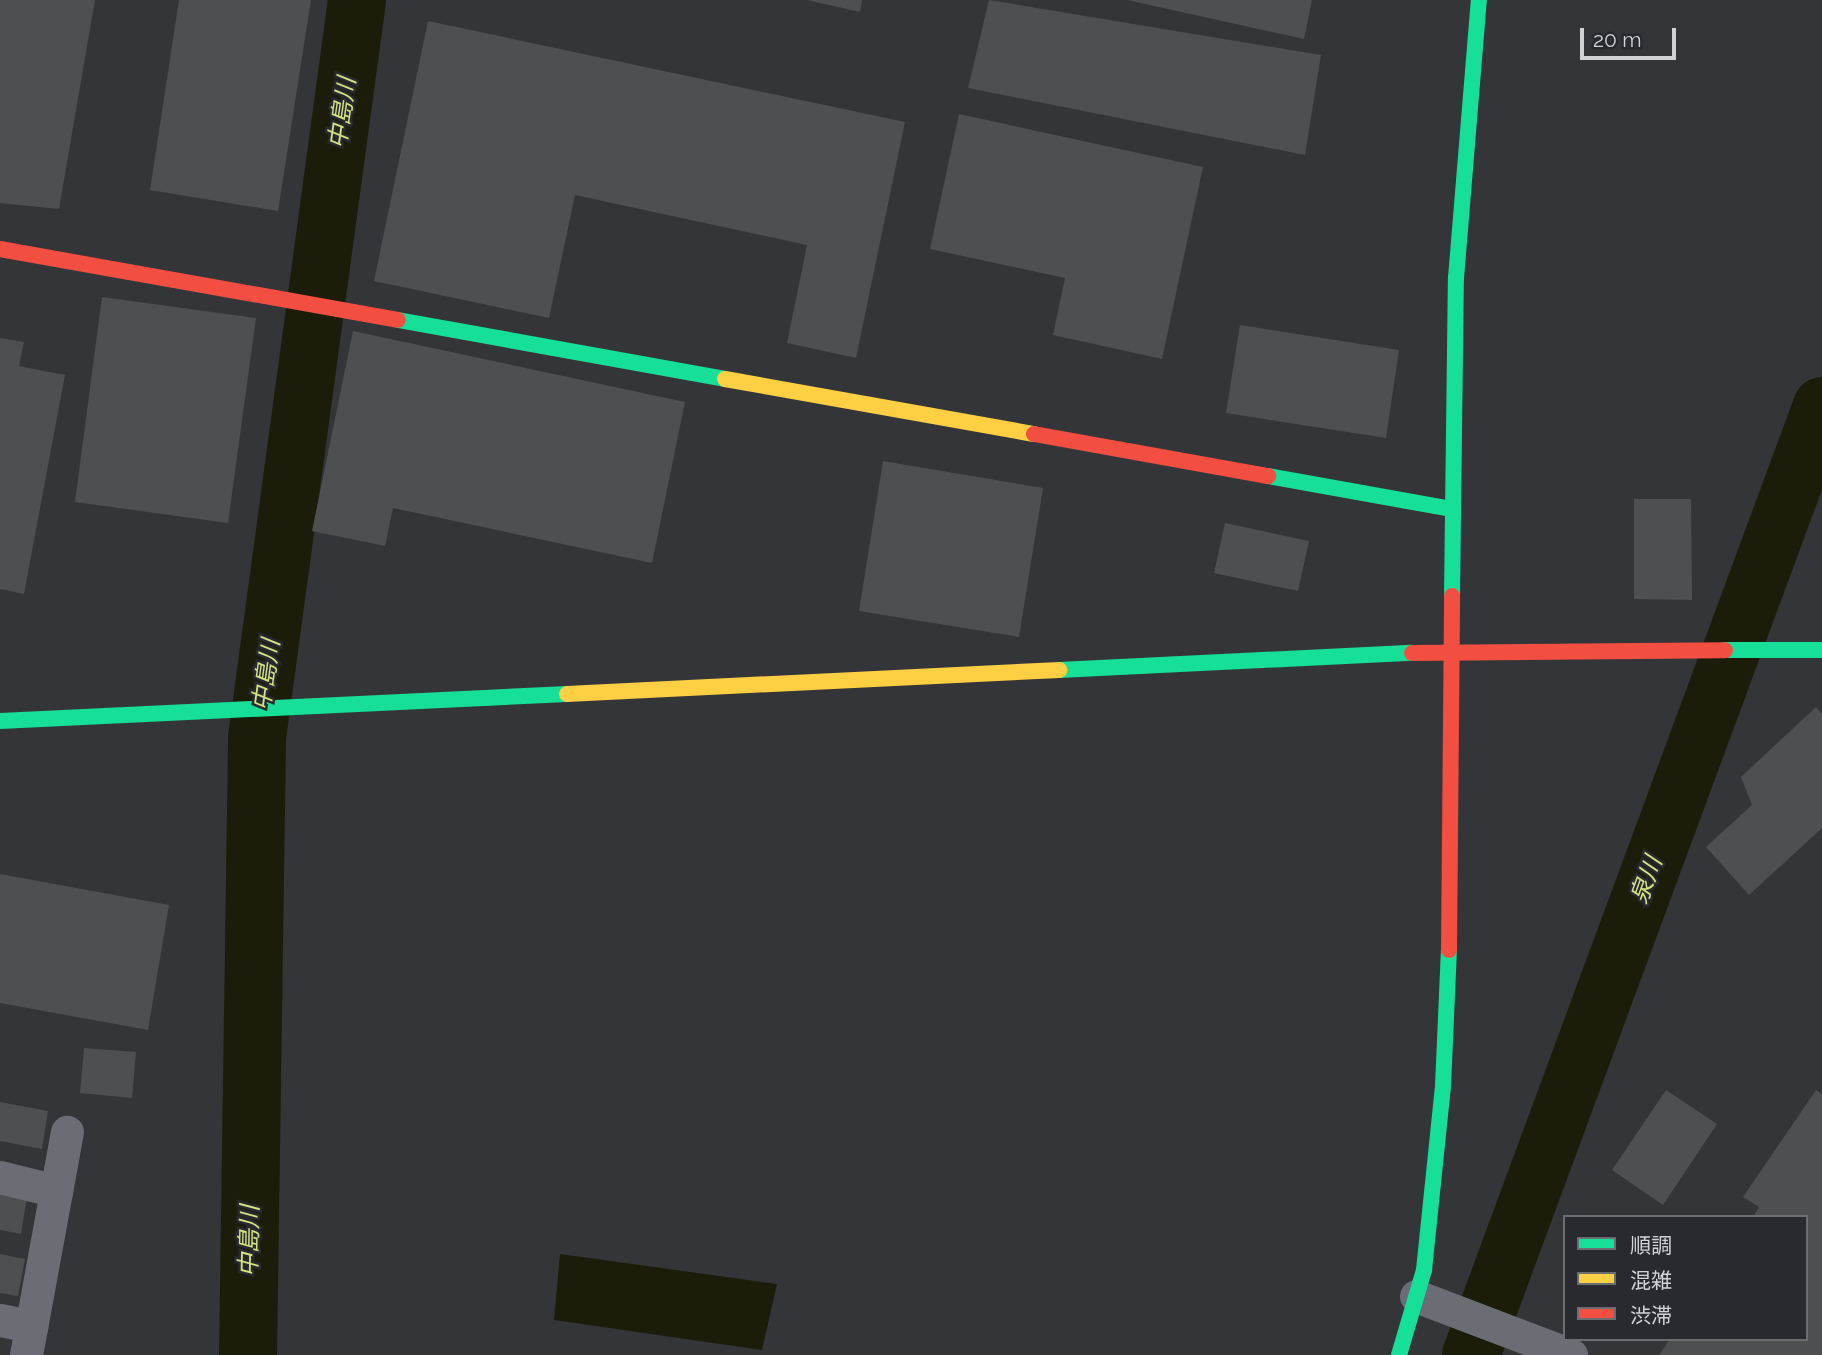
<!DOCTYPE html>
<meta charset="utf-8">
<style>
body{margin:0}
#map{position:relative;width:1822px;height:1355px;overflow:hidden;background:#343538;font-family:Raleway,"Noto Sans JP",sans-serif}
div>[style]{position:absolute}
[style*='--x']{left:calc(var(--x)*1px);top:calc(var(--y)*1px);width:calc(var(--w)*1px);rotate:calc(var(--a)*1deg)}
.water>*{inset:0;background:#1b1d0a}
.river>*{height:58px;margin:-29px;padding:0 29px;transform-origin:29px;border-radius:29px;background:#1b1d0a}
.building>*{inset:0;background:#4e4f51}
.street>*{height:33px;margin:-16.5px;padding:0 16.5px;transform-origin:16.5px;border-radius:16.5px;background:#6a6d74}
.fast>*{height:16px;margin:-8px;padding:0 8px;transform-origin:8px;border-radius:8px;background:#16e098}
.slow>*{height:16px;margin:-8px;padding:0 8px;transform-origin:8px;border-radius:8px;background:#ffcf43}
.jam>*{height:16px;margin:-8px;padding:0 8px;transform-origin:8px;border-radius:8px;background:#f24e42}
span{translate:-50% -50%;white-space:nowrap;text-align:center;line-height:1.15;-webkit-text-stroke:5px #292a2f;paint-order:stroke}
.water-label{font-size:24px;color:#d5e481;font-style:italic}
.legend{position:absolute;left:1563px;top:1215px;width:245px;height:126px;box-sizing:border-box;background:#292a2f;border:2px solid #6c6d71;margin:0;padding:9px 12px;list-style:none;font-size:21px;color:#d1d2d5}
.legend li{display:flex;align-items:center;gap:14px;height:35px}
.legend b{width:35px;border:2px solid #6c6d71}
.scale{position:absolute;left:1580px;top:28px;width:96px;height:32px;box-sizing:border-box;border:4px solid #d1d2d5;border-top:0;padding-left:9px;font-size:21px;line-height:24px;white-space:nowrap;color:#d1d2d5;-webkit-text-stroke:5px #292a2f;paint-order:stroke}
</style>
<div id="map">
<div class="water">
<div style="clip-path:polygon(560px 1254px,777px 1284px,762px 1350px,554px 1320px)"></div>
</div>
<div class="river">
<div style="--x:248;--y:1355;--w:617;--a:-89.16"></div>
<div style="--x:257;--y:738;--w:745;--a:-82.28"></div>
<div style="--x:1471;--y:1355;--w:1012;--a:-69.7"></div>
</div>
<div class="building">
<div style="clip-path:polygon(0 0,95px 0,59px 209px,0 203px)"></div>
<div style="clip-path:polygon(179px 0,311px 0,278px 211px,150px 190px)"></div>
<div style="clip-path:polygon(807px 0,862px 0,860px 12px)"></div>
<div style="clip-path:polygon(989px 0,1321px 55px,1305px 155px,968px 88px)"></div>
<div style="clip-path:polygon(1127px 0,1312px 0,1304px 39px)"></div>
<div style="clip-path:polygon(428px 21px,905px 122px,856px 358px,787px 343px,807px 245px,575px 195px,549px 318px,374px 281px)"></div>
<div style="clip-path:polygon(959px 114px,1203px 167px,1162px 359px,1053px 335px,1065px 278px,930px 249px)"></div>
<div style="clip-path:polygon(102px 297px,256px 318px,228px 523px,75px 502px)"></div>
<div style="clip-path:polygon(1240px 325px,1399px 350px,1386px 438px,1226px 413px)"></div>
<div style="clip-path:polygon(353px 331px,685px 402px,652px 563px,393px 508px,385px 546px,312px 531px)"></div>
<div style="clip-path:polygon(0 338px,24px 342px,19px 366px,65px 375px,24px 594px,0 589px)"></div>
<div style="clip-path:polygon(883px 461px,1043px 488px,1019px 637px,859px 611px)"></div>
<div style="clip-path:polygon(1634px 499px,1691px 499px,1692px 600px,1634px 599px)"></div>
<div style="clip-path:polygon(1225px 523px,1309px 541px,1298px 591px,1214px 573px)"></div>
<div style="clip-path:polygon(1816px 707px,1822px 714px,1822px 828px,1749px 895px,1706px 847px,1752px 805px,1741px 777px)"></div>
<div style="clip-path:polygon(0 874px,169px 905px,148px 1030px,0 1003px)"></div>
<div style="clip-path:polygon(84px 1048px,136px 1052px,132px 1098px,80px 1093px)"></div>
<div style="clip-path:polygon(1666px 1090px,1717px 1124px,1663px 1205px,1612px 1170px)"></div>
<div style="clip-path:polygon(1816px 1090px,1822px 1094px,1822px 1355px,1659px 1355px,1670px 1339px,1806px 1339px,1806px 1217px,1753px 1217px,1759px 1207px,1743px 1197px)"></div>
<div style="clip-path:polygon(0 1102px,48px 1111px,42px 1149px,0 1141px)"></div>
<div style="clip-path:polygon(0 1192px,27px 1197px,21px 1234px,0 1230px)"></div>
<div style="clip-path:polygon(0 1254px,25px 1259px,18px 1296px,0 1293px)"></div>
</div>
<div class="street">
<div style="--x:0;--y:1177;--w:58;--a:14"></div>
<div style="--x:1416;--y:1296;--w:166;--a:20.8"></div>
<div style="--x:0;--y:1320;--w:32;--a:11"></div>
<div style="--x:26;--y:1355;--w:227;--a:-79.6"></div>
</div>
<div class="fast">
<div style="--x:398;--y:320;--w:332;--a:10.2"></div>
<div style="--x:1268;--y:476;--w:186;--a:10.2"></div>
<div style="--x:1452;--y:596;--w:318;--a:-89.3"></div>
<div style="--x:1456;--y:278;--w:279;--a:-85.3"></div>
<div style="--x:1725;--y:650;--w:97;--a:0"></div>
<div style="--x:1059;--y:670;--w:353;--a:-2.8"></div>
<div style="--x:0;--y:721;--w:568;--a:-2.73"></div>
<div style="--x:1399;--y:1355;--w:89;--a:-73.6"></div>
<div style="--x:1424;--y:1270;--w:185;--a:-84.1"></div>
<div style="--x:1443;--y:1086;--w:136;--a:-87.5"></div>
</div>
<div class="slow">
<div style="--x:725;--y:379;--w:314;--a:10.1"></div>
<div style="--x:567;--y:694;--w:493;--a:-2.8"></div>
</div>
<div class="jam">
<div style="--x:0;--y:249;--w:404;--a:10.1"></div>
<div style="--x:1034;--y:434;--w:238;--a:10.2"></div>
<div style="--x:1412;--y:653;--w:313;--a:-0.5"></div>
<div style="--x:1449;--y:950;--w:354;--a:-89.5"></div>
</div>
<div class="water-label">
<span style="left:342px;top:113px;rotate:-82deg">中島川</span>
<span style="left:266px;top:675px;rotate:-82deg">中島川</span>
<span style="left:1646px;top:880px;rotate:-70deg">泉川</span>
<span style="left:249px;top:1241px;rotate:-89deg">中島川</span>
</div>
<ul class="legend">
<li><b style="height:9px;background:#16e098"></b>順調</li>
<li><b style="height:9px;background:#ffcf43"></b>混雑</li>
<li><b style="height:9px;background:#f24e42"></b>渋滞</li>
</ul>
<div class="scale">20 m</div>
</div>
